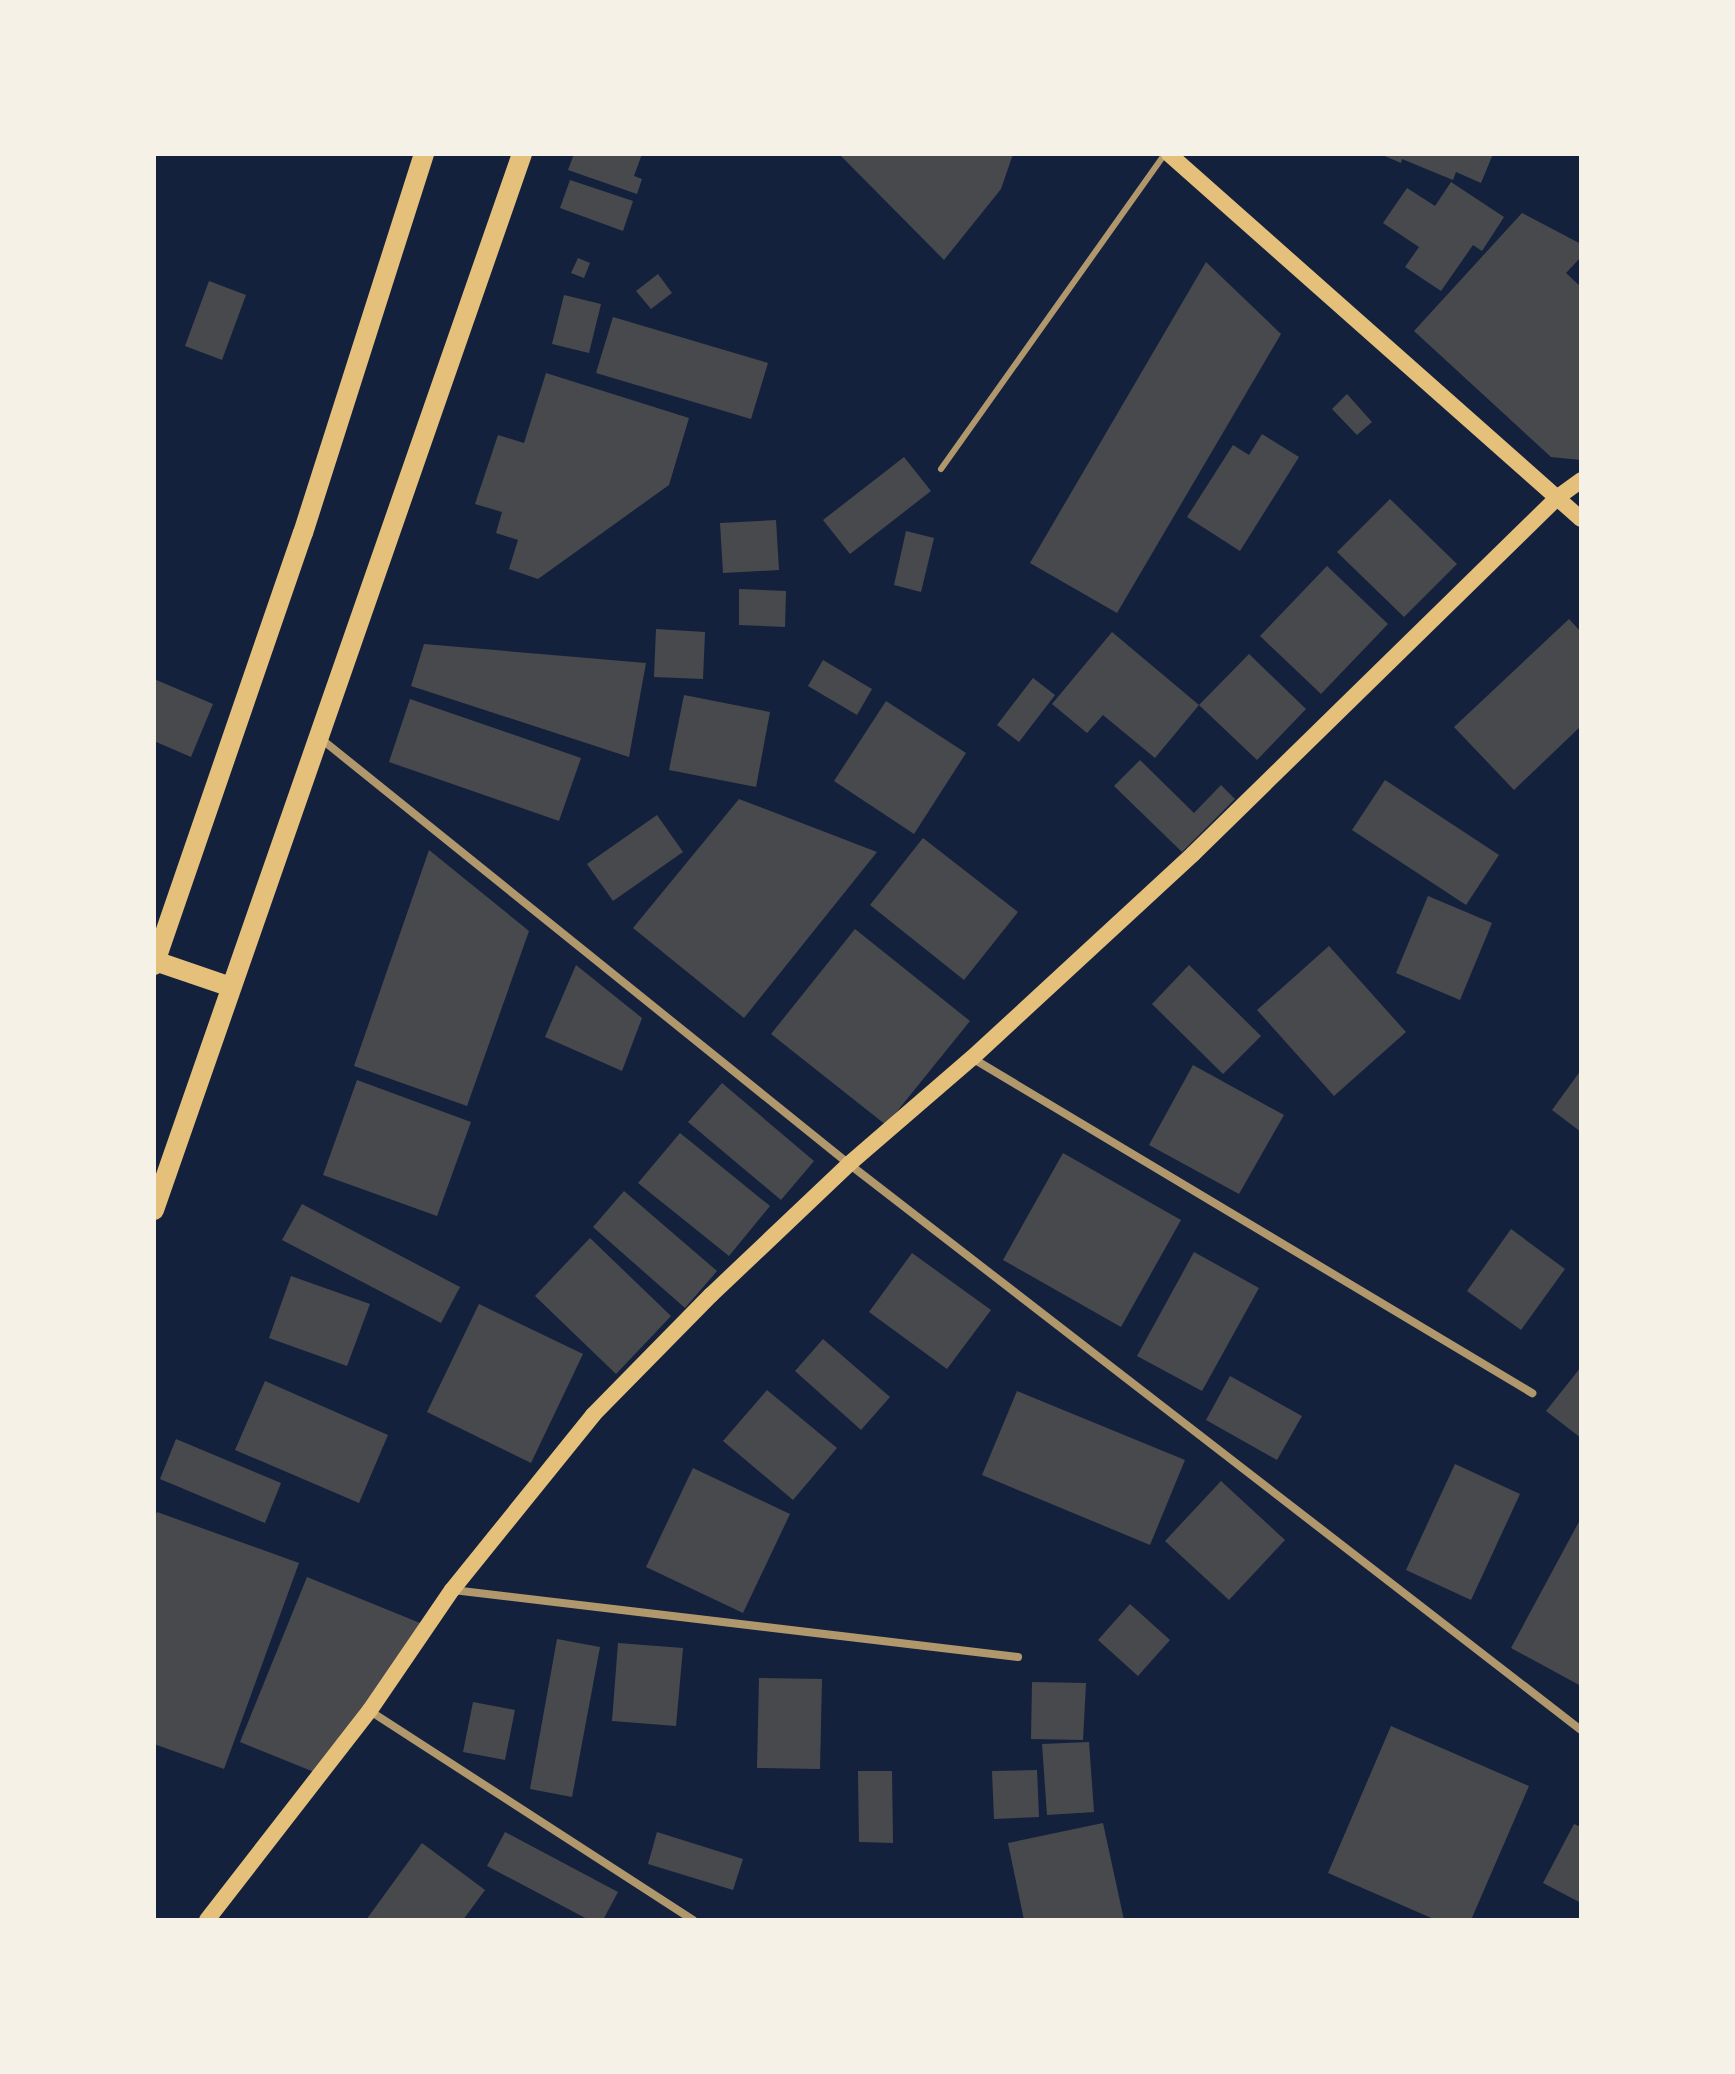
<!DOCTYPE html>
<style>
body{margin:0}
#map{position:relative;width:1735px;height:2074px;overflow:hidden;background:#14213d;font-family:"Source Sans 3",sans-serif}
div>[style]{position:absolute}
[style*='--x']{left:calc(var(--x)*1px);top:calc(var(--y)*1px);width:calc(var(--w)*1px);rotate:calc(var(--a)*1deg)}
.building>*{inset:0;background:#48494c}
.service>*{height:6px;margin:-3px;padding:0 3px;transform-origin:3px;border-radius:3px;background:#b1986c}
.minor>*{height:8px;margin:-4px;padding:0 4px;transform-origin:4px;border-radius:4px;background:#b1986c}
.secondary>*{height:16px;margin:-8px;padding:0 8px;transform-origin:8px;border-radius:8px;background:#e5c07b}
.primary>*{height:20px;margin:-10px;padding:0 10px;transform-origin:10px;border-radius:10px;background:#e5c07b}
span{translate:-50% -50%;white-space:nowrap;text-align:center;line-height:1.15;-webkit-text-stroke:8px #f6f1e7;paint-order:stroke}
.frame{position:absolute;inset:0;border:156px solid #f6f1e7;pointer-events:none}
</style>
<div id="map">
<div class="building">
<div style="clip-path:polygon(574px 154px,642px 154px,634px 176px,642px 179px,637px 194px,568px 170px)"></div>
<div style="clip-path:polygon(839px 154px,1013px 154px,1001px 189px,944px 260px)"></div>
<div style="clip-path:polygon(1380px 154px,1493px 154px,1481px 183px,1456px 172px,1453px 180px,1402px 159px,1401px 163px)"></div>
<div style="clip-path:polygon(570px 180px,633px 201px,623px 231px,560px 208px)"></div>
<div style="clip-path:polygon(1451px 182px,1504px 217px,1482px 251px,1473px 245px,1441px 291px,1405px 267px,1419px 247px,1383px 223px,1407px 188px,1435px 206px)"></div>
<div style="clip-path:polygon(1522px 213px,1581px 244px,1581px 257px,1566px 273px,1581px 287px,1581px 460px,1551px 457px,1414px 331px)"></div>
<div style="clip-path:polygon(578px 258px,590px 263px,584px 278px,571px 273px)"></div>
<div style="clip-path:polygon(1206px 262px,1281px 334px,1117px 613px,1030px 563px)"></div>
<div style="clip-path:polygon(658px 274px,672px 293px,651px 309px,636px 291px)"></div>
<div style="clip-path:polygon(209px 281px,246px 295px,222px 360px,185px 346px)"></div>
<div style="clip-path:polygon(564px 295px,601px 304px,589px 353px,552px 344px)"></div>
<div style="clip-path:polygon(613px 317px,768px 363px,751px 419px,596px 373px)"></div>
<div style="clip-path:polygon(546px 373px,689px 418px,669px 485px,538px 579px,509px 569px,518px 540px,496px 533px,502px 512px,475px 504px,498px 435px,524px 443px)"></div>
<div style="clip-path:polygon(1347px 394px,1372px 422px,1357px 435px,1332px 409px)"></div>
<div style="clip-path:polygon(1262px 434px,1299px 457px,1240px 551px,1187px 517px,1233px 445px,1249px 455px)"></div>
<div style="clip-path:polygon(904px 457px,931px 491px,850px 554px,823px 520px)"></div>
<div style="clip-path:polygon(1390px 499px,1457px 564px,1404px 617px,1337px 552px)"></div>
<div style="clip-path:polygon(776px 520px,779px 570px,723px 573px,720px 523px)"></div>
<div style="clip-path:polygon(906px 531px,934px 538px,921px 592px,894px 585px)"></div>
<div style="clip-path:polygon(1327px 566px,1388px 624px,1321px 694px,1260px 636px)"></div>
<div style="clip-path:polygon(739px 589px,786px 591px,785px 627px,739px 625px)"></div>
<div style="clip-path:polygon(1569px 619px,1581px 632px,1581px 726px,1514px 790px,1454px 727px)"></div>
<div style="clip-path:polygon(656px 629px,705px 632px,703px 679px,654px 677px)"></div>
<div style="clip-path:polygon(1112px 632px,1199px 705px,1155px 758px,1103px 715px,1087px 733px,1052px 704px)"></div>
<div style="clip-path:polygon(424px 644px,646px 663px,629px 757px,411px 686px)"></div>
<div style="clip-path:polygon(1249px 654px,1306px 709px,1257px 760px,1199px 705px)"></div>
<div style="clip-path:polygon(823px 660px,872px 689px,857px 715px,808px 686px)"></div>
<div style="clip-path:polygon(1033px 678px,1055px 695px,1019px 742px,997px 725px)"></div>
<div style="clip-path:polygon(154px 679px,213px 704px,191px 757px,154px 741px)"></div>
<div style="clip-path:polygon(684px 695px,770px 712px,756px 787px,669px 770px)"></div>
<div style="clip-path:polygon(410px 699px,581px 758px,559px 821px,389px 762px)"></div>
<div style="clip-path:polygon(886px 701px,966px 753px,914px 834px,834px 781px)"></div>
<div style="clip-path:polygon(1140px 760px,1194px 813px,1221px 785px,1235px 799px,1182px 852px,1114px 786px)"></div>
<div style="clip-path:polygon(1385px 780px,1499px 855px,1466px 905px,1352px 830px)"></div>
<div style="clip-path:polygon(739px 799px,877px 852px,744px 1018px,633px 928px)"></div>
<div style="clip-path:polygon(657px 815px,683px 852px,613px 901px,587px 864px)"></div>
<div style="clip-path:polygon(923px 838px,1018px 912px,964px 980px,870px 905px)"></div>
<div style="clip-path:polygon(429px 850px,529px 931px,467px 1106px,354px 1066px)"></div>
<div style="clip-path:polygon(1428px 896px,1492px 923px,1460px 1000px,1396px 973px)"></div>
<div style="clip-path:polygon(855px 929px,970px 1021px,886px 1125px,771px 1034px)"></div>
<div style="clip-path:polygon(1329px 946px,1406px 1032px,1334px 1096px,1257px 1010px)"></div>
<div style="clip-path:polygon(576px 965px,642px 1018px,622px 1071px,545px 1037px)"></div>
<div style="clip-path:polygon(1189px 965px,1261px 1036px,1223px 1074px,1152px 1004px)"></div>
<div style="clip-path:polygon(1193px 1065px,1284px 1115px,1239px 1194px,1149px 1145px)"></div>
<div style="clip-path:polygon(1581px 1070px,1581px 1132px,1552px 1110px)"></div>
<div style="clip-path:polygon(357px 1080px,471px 1122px,437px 1216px,323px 1175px)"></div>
<div style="clip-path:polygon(722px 1083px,814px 1161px,781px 1200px,688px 1122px)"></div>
<div style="clip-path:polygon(680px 1133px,770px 1206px,729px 1256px,638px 1183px)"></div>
<div style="clip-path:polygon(1063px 1153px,1181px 1220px,1121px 1327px,1003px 1260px)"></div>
<div style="clip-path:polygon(624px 1191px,717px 1271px,685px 1308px,593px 1227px)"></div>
<div style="clip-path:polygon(302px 1204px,460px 1287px,441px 1323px,282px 1240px)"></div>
<div style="clip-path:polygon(1511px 1229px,1565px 1269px,1521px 1330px,1467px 1291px)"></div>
<div style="clip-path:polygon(590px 1238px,671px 1316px,616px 1374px,535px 1296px)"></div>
<div style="clip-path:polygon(1194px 1252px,1259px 1288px,1202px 1391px,1137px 1356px)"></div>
<div style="clip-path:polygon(912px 1253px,991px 1310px,947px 1369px,869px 1312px)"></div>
<div style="clip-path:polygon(291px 1276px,370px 1304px,347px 1366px,269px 1338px)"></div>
<div style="clip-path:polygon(479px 1304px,583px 1354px,531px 1463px,427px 1412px)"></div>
<div style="clip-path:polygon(823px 1339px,890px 1397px,861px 1430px,795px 1371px)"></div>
<div style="clip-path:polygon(1581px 1367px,1581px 1438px,1546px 1411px)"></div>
<div style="clip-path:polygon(1230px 1376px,1302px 1416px,1277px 1460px,1206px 1420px)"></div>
<div style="clip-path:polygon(265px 1381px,388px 1435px,359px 1503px,235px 1450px)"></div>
<div style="clip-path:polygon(767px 1390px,837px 1448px,793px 1500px,723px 1441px)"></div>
<div style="clip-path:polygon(1017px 1391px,1185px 1460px,1150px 1545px,982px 1475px)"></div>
<div style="clip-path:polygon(176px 1439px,281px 1483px,265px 1523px,160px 1479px)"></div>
<div style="clip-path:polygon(1455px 1464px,1520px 1494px,1471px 1600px,1406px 1570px)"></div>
<div style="clip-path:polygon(693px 1468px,790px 1514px,743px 1613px,646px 1567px)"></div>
<div style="clip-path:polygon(1221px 1481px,1285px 1540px,1229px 1600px,1165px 1541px)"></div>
<div style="clip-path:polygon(157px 1512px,299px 1563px,224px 1769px,154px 1744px,154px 1520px)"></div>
<div style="clip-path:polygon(1581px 1518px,1581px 1686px,1511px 1648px)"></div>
<div style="clip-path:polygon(307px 1577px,420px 1623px,319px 1774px,240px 1742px)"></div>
<div style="clip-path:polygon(1130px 1604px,1170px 1640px,1138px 1676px,1098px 1640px)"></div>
<div style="clip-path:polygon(557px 1639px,600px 1647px,572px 1797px,530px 1789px)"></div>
<div style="clip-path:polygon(618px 1643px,683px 1648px,676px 1726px,612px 1721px)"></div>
<div style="clip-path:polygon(759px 1678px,822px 1679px,820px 1769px,757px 1768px)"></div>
<div style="clip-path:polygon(1032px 1682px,1086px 1683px,1083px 1740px,1031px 1739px)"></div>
<div style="clip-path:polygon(473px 1702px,515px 1710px,505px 1760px,463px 1752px)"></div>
<div style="clip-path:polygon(1391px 1726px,1529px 1786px,1471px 1920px,1436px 1920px,1328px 1873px)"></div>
<div style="clip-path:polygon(1089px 1742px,1094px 1812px,1047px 1815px,1042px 1744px)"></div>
<div style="clip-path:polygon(1037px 1770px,1039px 1817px,994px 1819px,992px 1771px)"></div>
<div style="clip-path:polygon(858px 1771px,892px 1771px,893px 1843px,859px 1842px)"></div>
<div style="clip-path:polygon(1103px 1823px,1124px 1920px,1024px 1920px,1008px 1843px)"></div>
<div style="clip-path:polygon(1574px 1824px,1581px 1827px,1581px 1903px,1543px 1883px)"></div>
<div style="clip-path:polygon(505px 1832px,618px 1892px,603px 1920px,589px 1920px,487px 1866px)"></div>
<div style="clip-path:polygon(657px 1832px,743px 1859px,733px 1890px,648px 1864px)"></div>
<div style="clip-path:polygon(422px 1843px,485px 1890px,463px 1920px,366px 1920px)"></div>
</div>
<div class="service">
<div style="--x:941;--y:469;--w:387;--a:-54.6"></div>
</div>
<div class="minor">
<div style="--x:320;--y:738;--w:679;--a:38.84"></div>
<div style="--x:849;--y:1164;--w:925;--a:37.71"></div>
<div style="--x:972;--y:1058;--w:653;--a:30.89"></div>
<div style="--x:453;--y:1590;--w:569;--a:6.76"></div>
<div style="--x:370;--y:1711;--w:385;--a:32.9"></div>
</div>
<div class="secondary">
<div style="--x:1169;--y:154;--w:550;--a:41.54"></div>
<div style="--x:207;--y:1920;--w:266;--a:-52.2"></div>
<div style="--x:370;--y:1710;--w:145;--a:-55.7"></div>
<div style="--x:452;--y:1590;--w:225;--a:-51.1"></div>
<div style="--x:593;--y:1415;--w:168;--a:-45.5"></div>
<div style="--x:711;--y:1295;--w:190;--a:-43.5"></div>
<div style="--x:849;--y:1164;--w:162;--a:-40.8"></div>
<div style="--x:972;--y:1058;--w:301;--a:-42.7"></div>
<div style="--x:1193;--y:854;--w:511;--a:-44.37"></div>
<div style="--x:1558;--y:497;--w:29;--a:-36"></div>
</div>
<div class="primary">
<div style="--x:155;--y:961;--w:80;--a:18.9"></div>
<div style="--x:154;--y:965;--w:457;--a:-71"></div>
<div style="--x:303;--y:533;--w:398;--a:-72.3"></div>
<div style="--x:154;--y:1210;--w:1118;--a:-70.79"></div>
</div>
<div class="frame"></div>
</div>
